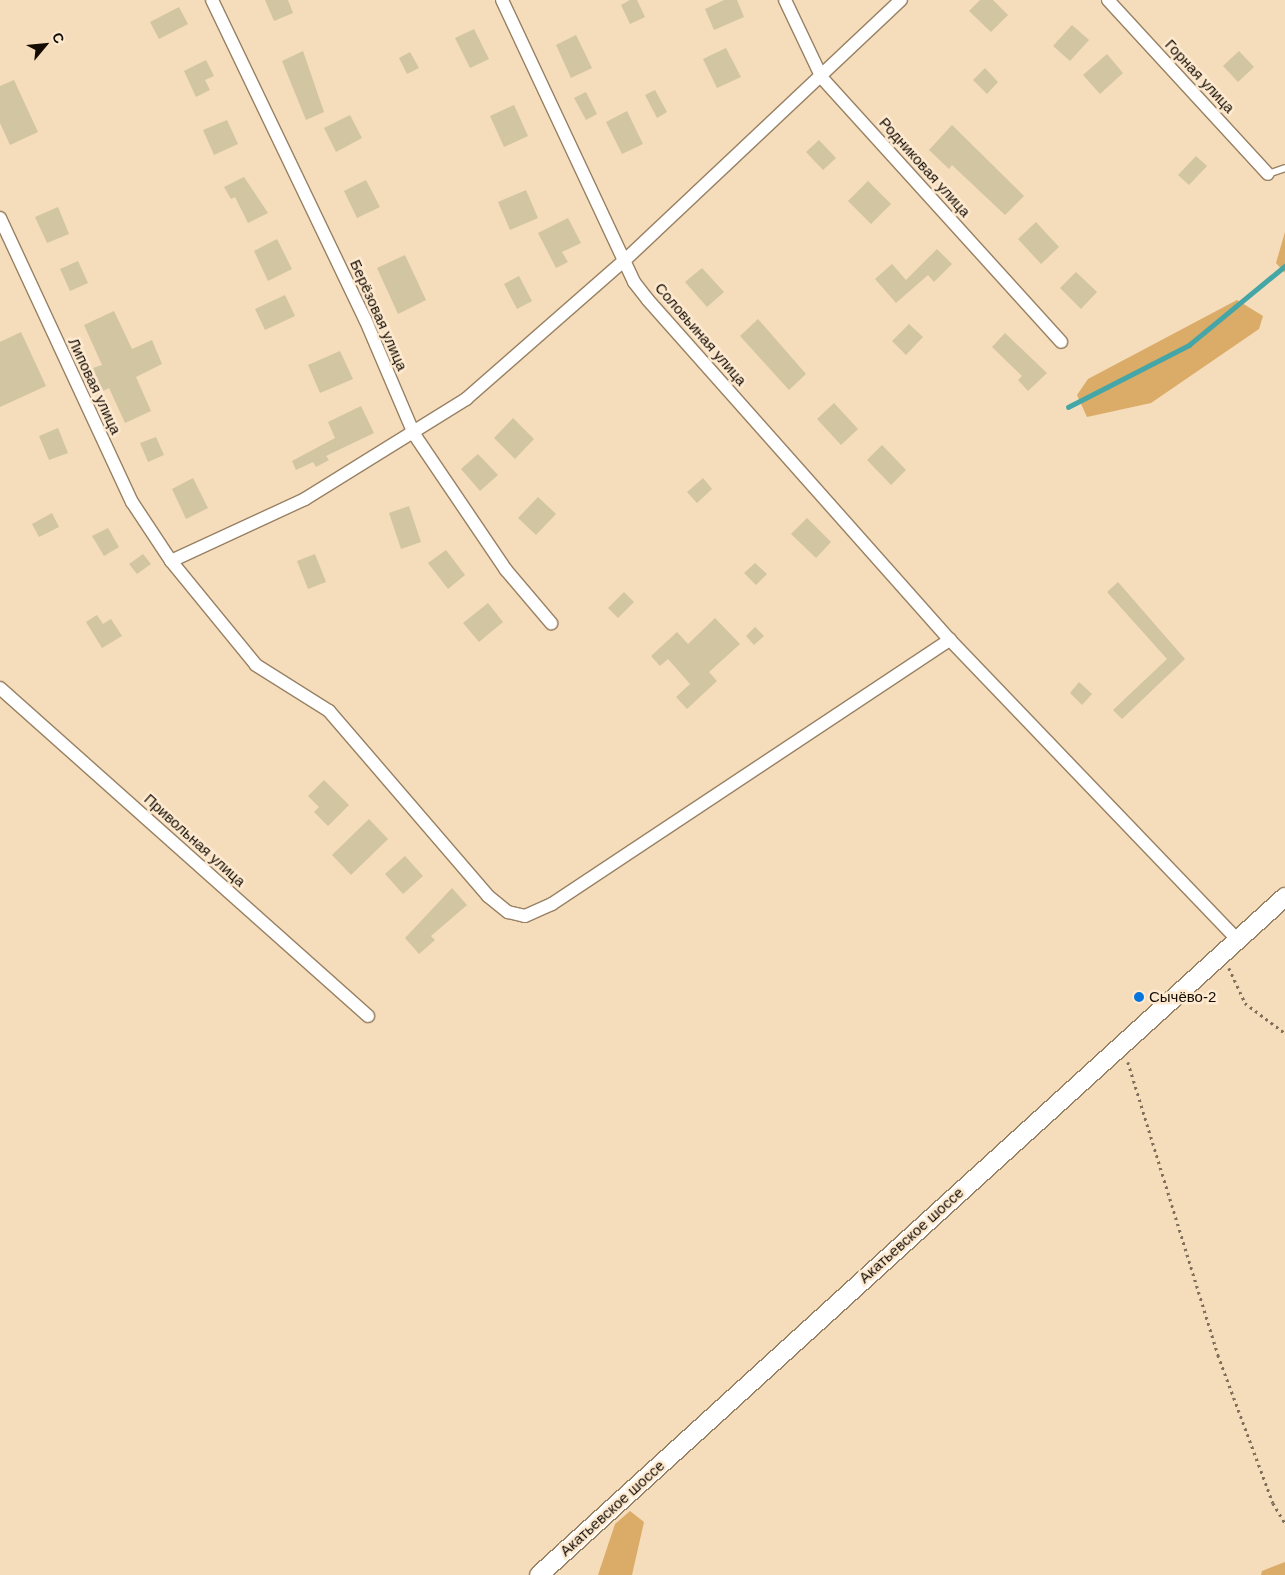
<!DOCTYPE html>
<meta charset="utf-8">
<style>
body{margin:0}
#map{position:relative;width:1285px;height:1575px;overflow:hidden;background:#f5dcbb;font-family:Helvetica,sans-serif}
div>[style]{position:absolute}
[style*='--x']{left:calc(var(--x)*1px);top:calc(var(--y)*1px);width:calc(var(--w)*1px);rotate:calc(var(--a)*1deg)}
.green>*{inset:0;background:#dbab68}
.stream>*{height:4.5px;margin:-2.25px;padding:0 2.25px;transform-origin:2.25px;border-radius:2.25px;background:#44a6a6}
.building>*{inset:0;background:#d1c6a1}
.path>*{height:2.5px;margin-top:-1.25px;transform-origin:0;background:repeating-linear-gradient(90deg,#80705b 0 2.5px,transparent 0 6.5px)}
.roads{filter:drop-shadow(1px 0 #988163) drop-shadow(-1px 0 #988163) drop-shadow(0 1px #988163) drop-shadow(0 -1px #988163)}
.lane>*{height:6px;margin:-3px;padding:0 3px;transform-origin:3px;border-radius:3px;background:#fff}
.street>*{height:12px;margin:-6px;padding:0 6px;transform-origin:6px;border-radius:6px;background:#fff}
.secondary>*{height:18px;margin:-9px;padding:0 9px;transform-origin:9px;border-radius:9px;background:#fff}
.dots>*{width:14px;height:14px;translate:-50% -50%;box-sizing:border-box;border:2px solid #feead0;border-radius:50%}
span{translate:-50% -50%;white-space:nowrap;text-align:center;line-height:1.15;-webkit-text-stroke:5px #feead0;paint-order:stroke}
.street-label{font-size:15px;color:#140c03}
.poi-label{font-size:15px;color:#140c03}
.left{translate:0 -50%;text-align:left}
.north{position:absolute;left:20px;top:20px;width:50px;height:50px;-webkit-text-stroke:4px #feead0;paint-order:stroke;rotate:62deg;font-size:14px;font-weight:700;line-height:20px;text-align:center;color:#140c03}
.north::after{content:'';display:block;margin:auto;width:18px;height:22px;background:#140c03;clip-path:polygon(50% 0,100% 100%,50% 72%,0 100%)}
</style>
<div id="map">
<div class="green">
<div style="clip-path:polygon(1285px 232px,1285px 273px,1276px 263px)"></div>
<div style="clip-path:polygon(1237px 300px,1263px 316px,1259px 329px,1151px 403px,1087px 417px,1077px 395px,1088px 379px)"></div>
<div style="clip-path:polygon(630px 1511px,644px 1522px,632px 1575px,598px 1575px,615px 1524px)"></div>
<div style="clip-path:polygon(1285px 1562px,1285px 1575px,1261px 1575px,1262px 1571px)"></div>
</div>
<div class="stream">
<div style="--x:1068;--y:407;--w:136;--a:-27.1"></div>
<div style="--x:1189;--y:345;--w:124;--a:-39.5"></div>
</div>
<div class="building">
<div style="clip-path:polygon(265px 0,288px 0,293px 13px,274px 21px)"></div>
<div style="clip-path:polygon(630px 0,637px 0,645px 17px,630px 24px,621px 5px)"></div>
<div style="clip-path:polygon(724px 0,737px 0,744px 17px,714px 30px,705px 9px)"></div>
<div style="clip-path:polygon(980px 0,993px 0,1008px 15px,991px 32px,969px 11px)"></div>
<div style="clip-path:polygon(179px 7px,188px 24px,159px 39px,150px 22px)"></div>
<div style="clip-path:polygon(1072px 25px,1089px 40px,1070px 61px,1053px 46px)"></div>
<div style="clip-path:polygon(474px 29px,489px 59px,470px 68px,455px 38px)"></div>
<div style="clip-path:polygon(576px 35px,592px 68px,571px 78px,556px 45px)"></div>
<div style="clip-path:polygon(726px 48px,741px 77px,717px 88px,703px 59px)"></div>
<div style="clip-path:polygon(303px 51px,324px 112px,306px 120px,282px 61px)"></div>
<div style="clip-path:polygon(1239px 51px,1254px 67px,1238px 82px,1223px 66px)"></div>
<div style="clip-path:polygon(410px 52px,419px 68px,407px 74px,399px 58px)"></div>
<div style="clip-path:polygon(1107px 54px,1123px 73px,1100px 94px,1083px 75px)"></div>
<div style="clip-path:polygon(206px 60px,214px 76px,205px 80px,210px 90px,196px 97px,184px 71px)"></div>
<div style="clip-path:polygon(985px 68px,998px 82px,987px 94px,973px 80px)"></div>
<div style="clip-path:polygon(14px 80px,38px 132px,10px 145px,0 123px,0 86px)"></div>
<div style="clip-path:polygon(655px 90px,667px 112px,657px 118px,645px 95px)"></div>
<div style="clip-path:polygon(586px 92px,597px 114px,586px 120px,574px 98px)"></div>
<div style="clip-path:polygon(514px 105px,528px 136px,504px 147px,490px 116px)"></div>
<div style="clip-path:polygon(627px 111px,643px 144px,622px 154px,606px 122px)"></div>
<div style="clip-path:polygon(350px 115px,362px 138px,336px 152px,324px 128px)"></div>
<div style="clip-path:polygon(227px 120px,238px 144px,214px 155px,203px 130px)"></div>
<div style="clip-path:polygon(952px 125px,1024px 196px,1005px 215px,952px 165px,949px 169px,929px 150px)"></div>
<div style="clip-path:polygon(819px 140px,836px 158px,823px 170px,806px 152px)"></div>
<div style="clip-path:polygon(1196px 156px,1207px 166px,1189px 185px,1178px 175px)"></div>
<div style="clip-path:polygon(244px 177px,268px 213px,248px 223px,235px 197px,231px 199px,224px 187px)"></div>
<div style="clip-path:polygon(366px 180px,380px 207px,357px 218px,344px 191px)"></div>
<div style="clip-path:polygon(868px 181px,891px 204px,871px 224px,848px 201px)"></div>
<div style="clip-path:polygon(526px 190px,538px 218px,510px 230px,498px 202px)"></div>
<div style="clip-path:polygon(58px 207px,69px 234px,47px 243px,35px 217px)"></div>
<div style="clip-path:polygon(568px 218px,581px 243px,562px 252px,568px 262px,556px 268px,538px 233px)"></div>
<div style="clip-path:polygon(1036px 222px,1059px 247px,1041px 264px,1018px 239px)"></div>
<div style="clip-path:polygon(277px 239px,292px 269px,268px 281px,254px 251px)"></div>
<div style="clip-path:polygon(937px 249px,952px 264px,934px 282px,928px 275px,896px 303px,875px 279px,892px 264px,906px 280px)"></div>
<div style="clip-path:polygon(405px 255px,426px 300px,398px 314px,377px 268px)"></div>
<div style="clip-path:polygon(78px 261px,88px 283px,70px 291px,60px 269px)"></div>
<div style="clip-path:polygon(702px 268px,724px 292px,707px 307px,685px 282px)"></div>
<div style="clip-path:polygon(1076px 272px,1097px 292px,1081px 309px,1060px 288px)"></div>
<div style="clip-path:polygon(519px 276px,532px 301px,517px 309px,504px 284px)"></div>
<div style="clip-path:polygon(285px 295px,295px 316px,265px 330px,255px 309px)"></div>
<div style="clip-path:polygon(114px 311px,132px 349px,152px 340px,162px 364px,136px 377px,151px 411px,125px 423px,109px 388px,103px 391px,93px 368px,102px 365px,84px 325px)"></div>
<div style="clip-path:polygon(758px 319px,806px 374px,789px 390px,740px 336px)"></div>
<div style="clip-path:polygon(909px 324px,923px 337px,906px 355px,892px 341px)"></div>
<div style="clip-path:polygon(21px 332px,46px 386px,0 407px,0 342px)"></div>
<div style="clip-path:polygon(1005px 333px,1047px 373px,1028px 391px,1018px 380px,1022px 376px,992px 347px)"></div>
<div style="clip-path:polygon(340px 351px,353px 379px,320px 393px,308px 365px)"></div>
<div style="clip-path:polygon(834px 403px,858px 429px,841px 445px,817px 419px)"></div>
<div style="clip-path:polygon(361px 406px,374px 433px,326px 456px,329px 460px,316px 467px,313px 462px,296px 470px,292px 461px,335px 438px,328px 422px)"></div>
<div style="clip-path:polygon(513px 418px,534px 439px,515px 459px,494px 438px)"></div>
<div style="clip-path:polygon(58px 428px,68px 453px,49px 460px,39px 436px)"></div>
<div style="clip-path:polygon(156px 437px,164px 455px,148px 462px,140px 443px)"></div>
<div style="clip-path:polygon(882px 445px,906px 470px,891px 485px,867px 460px)"></div>
<div style="clip-path:polygon(478px 454px,498px 475px,480px 491px,461px 469px)"></div>
<div style="clip-path:polygon(193px 478px,208px 508px,186px 519px,172px 489px)"></div>
<div style="clip-path:polygon(703px 478px,712px 489px,697px 503px,687px 492px)"></div>
<div style="clip-path:polygon(538px 497px,556px 514px,536px 535px,518px 518px)"></div>
<div style="clip-path:polygon(409px 506px,421px 542px,401px 549px,389px 513px)"></div>
<div style="clip-path:polygon(52px 513px,59px 527px,39px 537px,32px 524px)"></div>
<div style="clip-path:polygon(807px 518px,831px 542px,816px 558px,791px 534px)"></div>
<div style="clip-path:polygon(108px 528px,119px 547px,104px 556px,92px 536px)"></div>
<div style="clip-path:polygon(446px 550px,465px 575px,448px 589px,428px 563px)"></div>
<div style="clip-path:polygon(143px 554px,151px 564px,137px 574px,129px 564px)"></div>
<div style="clip-path:polygon(315px 554px,326px 582px,308px 589px,297px 561px)"></div>
<div style="clip-path:polygon(755px 563px,767px 574px,756px 585px,744px 573px)"></div>
<div style="clip-path:polygon(1118px 582px,1185px 659px,1122px 719px,1113px 710px,1167px 659px,1107px 592px)"></div>
<div style="clip-path:polygon(624px 592px,634px 602px,618px 618px,608px 608px)"></div>
<div style="clip-path:polygon(488px 603px,503px 622px,479px 642px,463px 623px)"></div>
<div style="clip-path:polygon(97px 615px,103px 624px,111px 619px,122px 636px,102px 648px,86px 622px)"></div>
<div style="clip-path:polygon(715px 618px,740px 644px,709px 672px,717px 681px,687px 709px,676px 697px,690px 684px,668px 659px,660px 666px,651px 656px,677px 632px,688px 644px)"></div>
<div style="clip-path:polygon(755px 627px,764px 636px,754px 645px,746px 636px)"></div>
<div style="clip-path:polygon(1079px 682px,1092px 694px,1082px 705px,1070px 693px)"></div>
<div style="clip-path:polygon(324px 780px,349px 805px,328px 826px,314px 812px,319px 807px,308px 796px)"></div>
<div style="clip-path:polygon(369px 819px,388px 839px,351px 875px,332px 855px)"></div>
<div style="clip-path:polygon(405px 856px,423px 876px,403px 894px,385px 874px)"></div>
<div style="clip-path:polygon(452px 888px,467px 905px,431px 936px,435px 940px,419px 954px,405px 938px)"></div>
</div>
<div class="path">
<div style="--x:1229;--y:968;--w:38;--a:65"></div>
<div style="--x:1245;--y:1003;--w:50;--a:36.9"></div>
<div style="--x:1128;--y:1062;--w:307;--a:72.9"></div>
<div style="--x:1218;--y:1355;--w:158;--a:69.6"></div>
<div style="--x:1273;--y:1503;--w:23;--a:59"></div>
</div>
<div class="roads">
<div class="lane">
<div style="--x:1268;--y:174;--w:18;--a:-19"></div>
</div>
<div class="street">
<div style="--x:212;--y:0;--w:354;--a:64.4"></div>
<div style="--x:365;--y:319;--w:125;--a:66.9"></div>
<div style="--x:414;--y:434;--w:164;--a:55.9"></div>
<div style="--x:506;--y:570;--w:70;--a:49.7"></div>
<div style="--x:502;--y:0;--w:311;--a:64.9"></div>
<div style="--x:634;--y:282;--w:23;--a:52"></div>
<div style="--x:648;--y:300;--w:455;--a:48.4"></div>
<div style="--x:950;--y:640;--w:413;--a:46.2"></div>
<div style="--x:785;--y:0;--w:86;--a:64.6"></div>
<div style="--x:822;--y:78;--w:356;--a:47.8"></div>
<div style="--x:1108;--y:0;--w:236;--a:47.4"></div>
<div style="--x:0;--y:218;--w:313;--a:65.1"></div>
<div style="--x:132;--y:502;--w:71;--a:56.5"></div>
<div style="--x:171;--y:561;--w:134;--a:50.7"></div>
<div style="--x:256;--y:665;--w:86;--a:32.2"></div>
<div style="--x:329;--y:711;--w:244;--a:49.3"></div>
<div style="--x:488;--y:896;--w:26;--a:39"></div>
<div style="--x:508;--y:912;--w:17;--a:13"></div>
<div style="--x:525;--y:916;--w:30;--a:-24"></div>
<div style="--x:552;--y:904;--w:478;--a:-33.6"></div>
<div style="--x:171;--y:561;--w:148;--a:-24.8"></div>
<div style="--x:305;--y:499;--w:190;--a:-31.8"></div>
<div style="--x:466;--y:399;--w:211;--a:-41.2"></div>
<div style="--x:625;--y:260;--w:379;--a:-43.3"></div>
<div style="--x:0;--y:688;--w:493;--a:41.7"></div>
</div>
<div class="secondary">
<div style="--x:539;--y:1575;--w:1008;--a:-42.27"></div>
</div>
</div>
<div class="dots">
<div style="left:1139px;top:997px;background:#0875dd"></div>
</div>
<div class="street-label">
<span style="left:1200px;top:76px;rotate:47deg">Горная улица</span>
<span style="left:925px;top:167px;rotate:48deg">Родниковая улица</span>
<span style="left:379px;top:315px;rotate:66deg">Берёзовая улица</span>
<span style="left:701px;top:334px;rotate:49deg">Соловьиная улица</span>
<span style="left:95px;top:386px;rotate:65deg">Липовая улица</span>
<span style="left:195px;top:840px;rotate:42deg">Привольная улица</span>
<span style="left:911px;top:1235px;rotate:-42deg">Акатьевское шоссе</span>
<span style="left:612px;top:1508px;rotate:-42deg">Акатьевское шоссе</span>
</div>
<div class="poi-label">
<span class="left" style="left:1149px;top:997px">Сычёво-2</span>
</div>
<div class="north">С</div>
</div>
